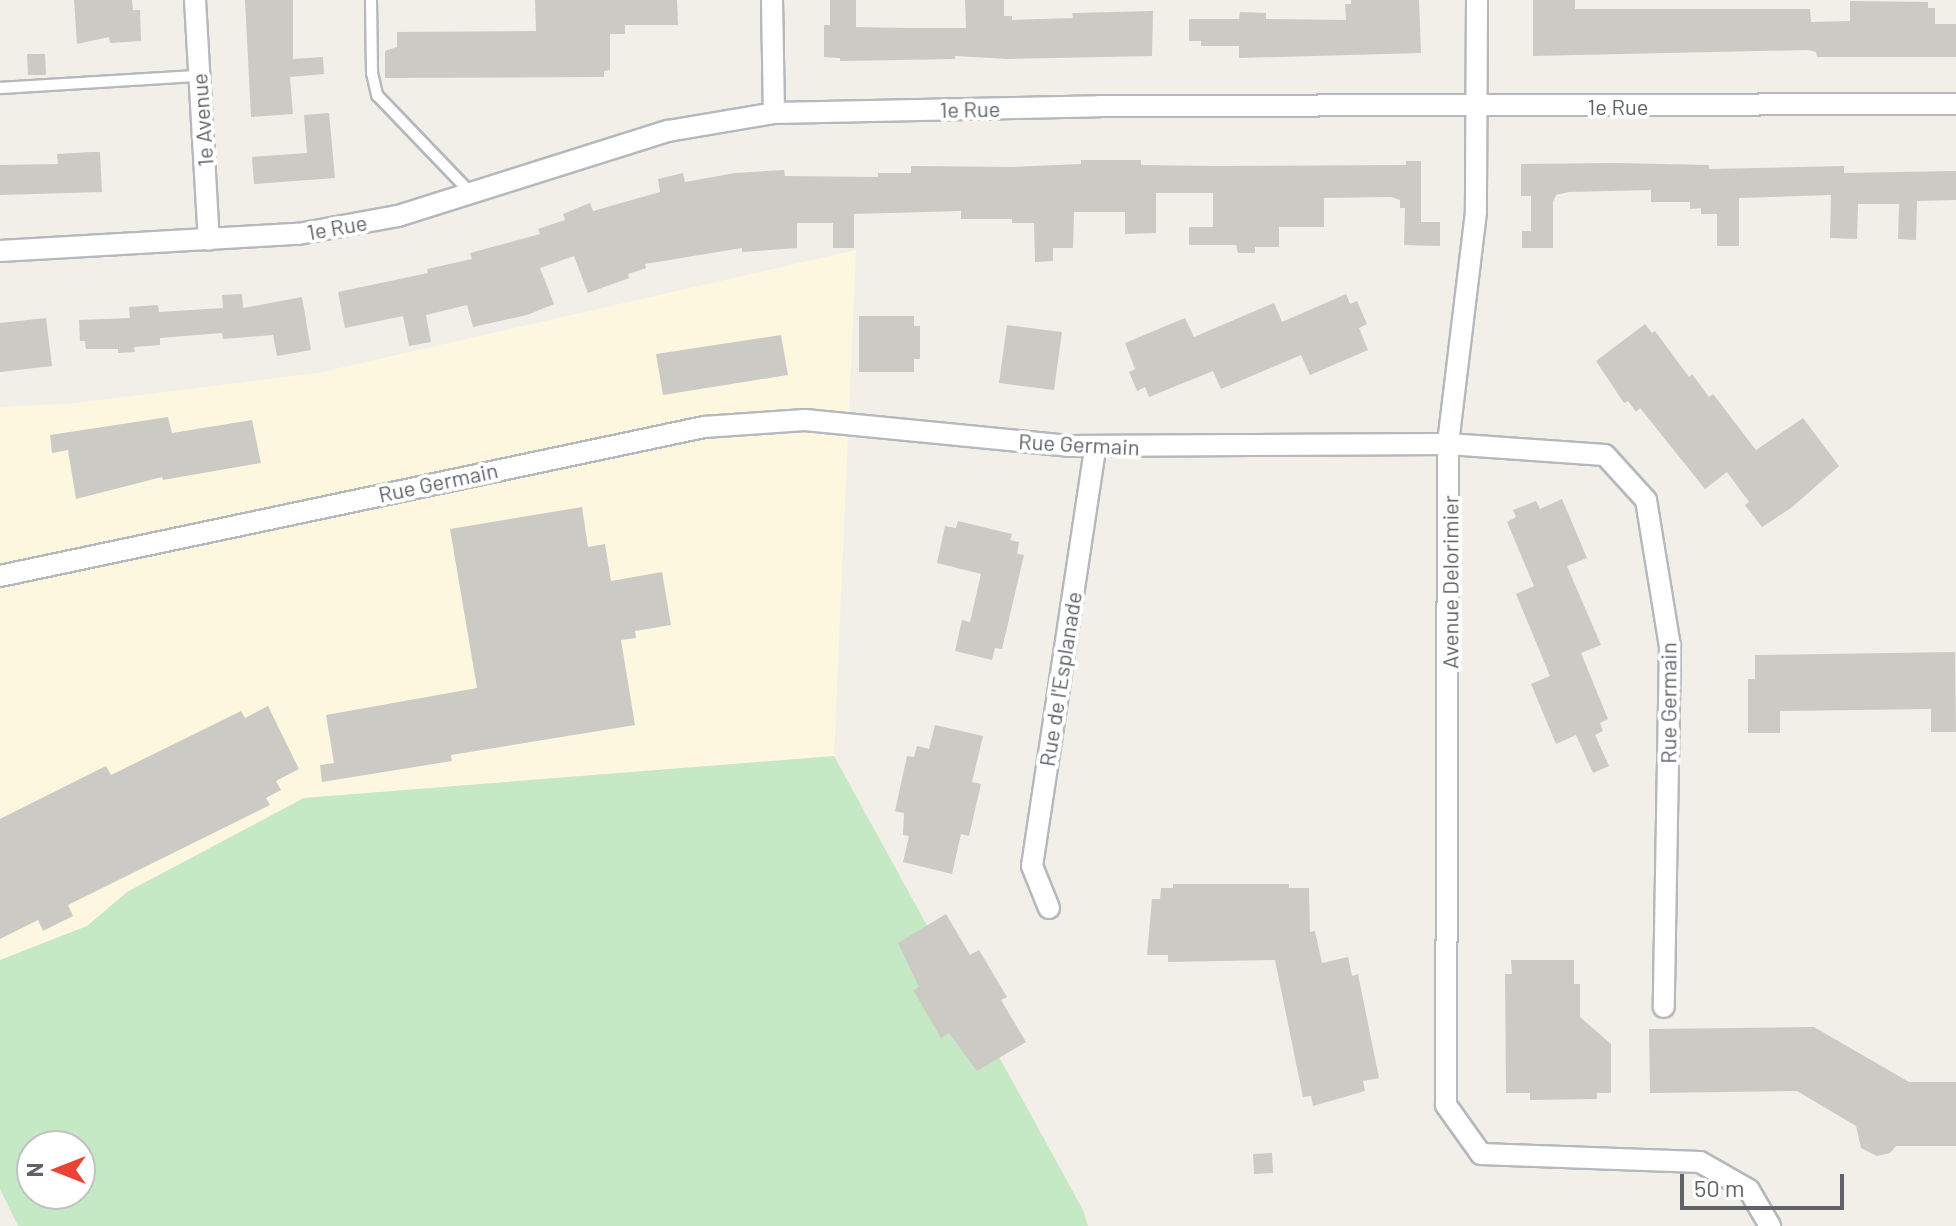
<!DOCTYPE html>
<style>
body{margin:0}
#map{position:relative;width:1956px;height:1226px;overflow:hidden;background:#f1efe8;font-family:Barlow,sans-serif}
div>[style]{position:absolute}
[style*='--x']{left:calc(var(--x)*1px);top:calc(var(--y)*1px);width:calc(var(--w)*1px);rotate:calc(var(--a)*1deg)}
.commercial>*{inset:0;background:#fef7e0}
.green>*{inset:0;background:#c5e8c5}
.building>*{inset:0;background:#cccac5}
.roads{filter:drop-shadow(2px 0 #b5b8bc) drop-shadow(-2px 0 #b5b8bc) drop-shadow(0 2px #b5b8bc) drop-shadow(0 -2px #b5b8bc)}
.lane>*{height:10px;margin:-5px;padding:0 5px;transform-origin:5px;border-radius:5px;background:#fff}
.street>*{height:20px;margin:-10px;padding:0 10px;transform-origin:10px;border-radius:10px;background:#fff}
span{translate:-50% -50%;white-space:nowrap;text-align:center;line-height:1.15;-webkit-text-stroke:8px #fff;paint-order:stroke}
.street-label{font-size:22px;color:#5f6368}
.north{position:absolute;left:16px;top:1130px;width:80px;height:80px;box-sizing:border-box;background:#fff;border:2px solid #bfc1c3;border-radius:50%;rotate:270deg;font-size:22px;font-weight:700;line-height:32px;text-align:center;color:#5f6368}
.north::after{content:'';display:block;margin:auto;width:28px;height:36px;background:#ea4335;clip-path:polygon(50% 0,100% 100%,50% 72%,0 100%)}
.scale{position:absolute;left:1680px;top:1174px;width:164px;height:36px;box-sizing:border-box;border:4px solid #5f6368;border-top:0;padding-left:10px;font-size:24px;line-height:28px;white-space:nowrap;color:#5f6368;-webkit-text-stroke:6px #fff;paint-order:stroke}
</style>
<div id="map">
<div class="commercial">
<div style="clip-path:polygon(856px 250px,834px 756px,304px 798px,127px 892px,87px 926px,0 960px,0 407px,67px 404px,318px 373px)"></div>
</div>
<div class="green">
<div style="clip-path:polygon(evenodd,834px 756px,1083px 1210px,1088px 1226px,18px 1226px,0 1189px,0 960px,87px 926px,127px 892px,304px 798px,834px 756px,32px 1146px,80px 1146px,80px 1194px,32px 1194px,32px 1146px)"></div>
</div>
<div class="building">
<div style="clip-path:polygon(74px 0,132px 0,133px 10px,140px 10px,141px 41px,110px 43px,109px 37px,77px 44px)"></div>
<div style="clip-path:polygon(245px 0,293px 0,293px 59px,323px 57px,324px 74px,290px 77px,293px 114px,251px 117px)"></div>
<div style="clip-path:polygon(535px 0,677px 0,678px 25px,625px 25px,625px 34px,610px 34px,610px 70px,604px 71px,604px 77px,385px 78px,385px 51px,397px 47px,397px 32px,536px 31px)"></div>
<div style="clip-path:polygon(830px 0,856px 0,856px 27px,906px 28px,966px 28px,965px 0,1004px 0,1004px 16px,1012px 16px,1012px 20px,1073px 18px,1072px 13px,1153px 11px,1152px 56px,1008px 59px,955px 56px,955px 59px,840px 61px,840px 58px,824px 57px,824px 25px,830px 25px)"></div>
<div style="clip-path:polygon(1351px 0,1419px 0,1421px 53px,1239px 58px,1239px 46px,1201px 46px,1201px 41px,1189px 41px,1189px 19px,1239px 19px,1240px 12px,1266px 13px,1266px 19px,1346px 20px,1345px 4px,1351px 4px)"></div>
<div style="clip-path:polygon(1533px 0,1575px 0,1575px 9px,1810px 9px,1811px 22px,1850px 21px,1850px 1px,1928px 2px,1928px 8px,1935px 8px,1935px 24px,1956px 24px,1956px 57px,1817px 57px,1816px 52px,1808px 50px,1533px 56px)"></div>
<div style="clip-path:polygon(27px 54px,45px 54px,46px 75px,28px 75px)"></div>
<div style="clip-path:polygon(329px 113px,335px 178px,254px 184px,252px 157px,307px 153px,304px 115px)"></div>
<div style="clip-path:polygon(92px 152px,100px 152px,102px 192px,0 195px,0 165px,58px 164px,57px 154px)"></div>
<div style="clip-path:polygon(1081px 160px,1141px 160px,1141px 165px,1215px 166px,1406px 165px,1406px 161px,1421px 161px,1421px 222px,1440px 222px,1440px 246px,1404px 245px,1405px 208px,1400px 208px,1400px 200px,1391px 197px,1324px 198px,1324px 227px,1279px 227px,1279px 247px,1255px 247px,1255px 253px,1238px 253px,1236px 245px,1189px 245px,1189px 227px,1213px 227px,1213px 193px,1156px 193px,1156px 233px,1125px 234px,1125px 212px,1074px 212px,1073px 248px,1053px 248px,1053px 261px,1035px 262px,1034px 223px,1012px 223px,1012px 219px,961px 219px,961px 211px,854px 214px,854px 248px,833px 248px,833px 223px,797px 223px,797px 248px,742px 252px,742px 248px,645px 264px,646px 268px,628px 274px,629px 278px,588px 293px,574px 256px,540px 268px,554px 304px,527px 315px,473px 327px,467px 305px,426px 315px,431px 342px,409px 346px,403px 316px,345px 328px,338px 292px,428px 273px,427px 269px,472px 259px,470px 253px,540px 234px,538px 229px,565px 220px,563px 214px,590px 203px,593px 211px,660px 192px,658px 179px,683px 173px,685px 182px,735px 173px,784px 170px,785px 176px,878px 177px,878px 173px,911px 173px,911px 166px,1012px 167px,1081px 164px)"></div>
<div style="clip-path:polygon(1614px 163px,1709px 165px,1709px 169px,1844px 166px,1844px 173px,1956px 171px,1956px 200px,1917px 201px,1916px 240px,1898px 239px,1899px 204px,1858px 204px,1857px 239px,1830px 238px,1831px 195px,1739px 198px,1739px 246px,1717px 246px,1717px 214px,1701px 214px,1701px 208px,1690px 209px,1690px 202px,1651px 202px,1651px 190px,1569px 192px,1556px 195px,1553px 202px,1553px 248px,1522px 248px,1522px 231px,1531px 231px,1531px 196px,1521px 196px,1521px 164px)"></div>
<div style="clip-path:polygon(242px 294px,243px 308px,302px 297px,311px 350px,277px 356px,273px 335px,223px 339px,222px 333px,160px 338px,160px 345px,134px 347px,135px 352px,118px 353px,118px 349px,86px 349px,85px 341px,80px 341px,79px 320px,130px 318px,129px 307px,158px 305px,159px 312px,223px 308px,222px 295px)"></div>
<div style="clip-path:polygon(1346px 294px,1350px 304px,1357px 301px,1367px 324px,1359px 328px,1368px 350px,1310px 375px,1301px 355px,1221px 389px,1213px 371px,1149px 397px,1145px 387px,1137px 391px,1129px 372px,1135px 369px,1125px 343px,1185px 318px,1194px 337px,1274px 303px,1282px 322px)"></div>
<div style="clip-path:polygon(859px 316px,914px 316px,914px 326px,920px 326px,920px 359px,914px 359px,914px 372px,859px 372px)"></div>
<div style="clip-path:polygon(46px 318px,52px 366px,0 372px,0 323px)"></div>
<div style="clip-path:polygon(1645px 324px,1652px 333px,1655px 331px,1689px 377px,1692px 374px,1709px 397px,1713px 394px,1756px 450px,1803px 418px,1839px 466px,1791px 508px,1762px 527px,1745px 505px,1749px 502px,1727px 472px,1705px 489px,1640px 408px,1636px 412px,1628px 401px,1624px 403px,1596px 361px)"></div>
<div style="clip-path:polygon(1007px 325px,1062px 332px,1054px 390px,999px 383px)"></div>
<div style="clip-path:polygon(781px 335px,788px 375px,663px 395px,656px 354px)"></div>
<div style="clip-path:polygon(168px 417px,172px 433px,252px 420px,261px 463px,163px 480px,162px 477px,76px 499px,68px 450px,52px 453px,50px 435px)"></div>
<div style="clip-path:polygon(1562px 499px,1587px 558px,1567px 566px,1601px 645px,1581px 653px,1608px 719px,1600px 723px,1603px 731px,1595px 735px,1609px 766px,1593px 773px,1576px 735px,1556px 744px,1531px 684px,1550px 676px,1516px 594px,1534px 586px,1507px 522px,1516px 517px,1513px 510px,1536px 501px,1540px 509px)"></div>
<div style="clip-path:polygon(582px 507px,588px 547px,605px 544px,611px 581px,662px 572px,671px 625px,635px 631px,636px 638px,621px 640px,635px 725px,451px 755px,452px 761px,322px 782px,320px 765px,334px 763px,326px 715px,477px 688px,450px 529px)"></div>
<div style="clip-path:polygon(958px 521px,1012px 534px,1010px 540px,1019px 542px,1017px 554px,1024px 555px,1002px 649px,995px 648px,992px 660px,955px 651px,962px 620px,970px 622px,981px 574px,937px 563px,945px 526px,956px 528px)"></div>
<div style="clip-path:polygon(1955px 652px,1956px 732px,1931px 732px,1931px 709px,1780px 711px,1780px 733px,1748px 733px,1748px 679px,1755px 679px,1755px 655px)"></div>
<div style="clip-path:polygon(268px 706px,299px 769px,276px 781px,281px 790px,266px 798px,270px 805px,68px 905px,73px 916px,43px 931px,38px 920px,0 939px,0 819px,106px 766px,111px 775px,241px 711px,245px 718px)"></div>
<div style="clip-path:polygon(935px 725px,983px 736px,972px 782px,981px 784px,969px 836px,961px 834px,952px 874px,903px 862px,909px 836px,903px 835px,904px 813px,895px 811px,907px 756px,914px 757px,917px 746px,929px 749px)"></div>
<div style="clip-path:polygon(1173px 884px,1289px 884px,1289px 888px,1309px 888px,1310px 932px,1315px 931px,1322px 963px,1348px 957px,1352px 976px,1358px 974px,1379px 1078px,1363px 1081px,1365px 1091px,1313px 1106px,1311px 1096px,1303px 1097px,1275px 960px,1168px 962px,1168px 955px,1147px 955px,1152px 899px,1160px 899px,1161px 888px,1173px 888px)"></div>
<div style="clip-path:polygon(946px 914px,970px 955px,979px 950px,1007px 997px,1001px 1000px,1026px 1042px,977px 1071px,949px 1033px,941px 1038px,913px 990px,919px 987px,898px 943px)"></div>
<div style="clip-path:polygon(1511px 960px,1574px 960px,1574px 984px,1580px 984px,1580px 1017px,1611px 1044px,1611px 1093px,1597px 1093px,1597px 1099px,1530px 1100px,1530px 1093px,1506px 1093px,1505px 974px,1512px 974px)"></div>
<div style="clip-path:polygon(1814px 1027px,1909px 1082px,1956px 1082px,1956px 1146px,1896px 1146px,1890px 1153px,1877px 1156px,1861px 1148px,1856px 1126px,1797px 1091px,1650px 1093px,1649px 1029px)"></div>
<div style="clip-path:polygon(1272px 1153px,1273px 1173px,1254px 1174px,1253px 1154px)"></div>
</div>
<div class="roads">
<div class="lane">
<div style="--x:371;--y:0;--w:73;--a:89.2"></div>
<div style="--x:372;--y:73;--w:23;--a:77"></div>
<div style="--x:377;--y:95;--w:134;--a:46.2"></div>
<div style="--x:0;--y:88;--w:199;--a:-3.5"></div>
</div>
<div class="street">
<div style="--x:195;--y:0;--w:240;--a:86.7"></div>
<div style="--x:772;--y:0;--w:113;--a:89"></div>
<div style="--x:1477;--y:0;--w:212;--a:90.3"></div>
<div style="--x:1476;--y:212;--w:234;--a:96.9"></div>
<div style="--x:1448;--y:444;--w:661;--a:90.17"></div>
<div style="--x:1446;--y:1105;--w:60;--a:54.5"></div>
<div style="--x:1481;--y:1154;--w:219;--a:2.1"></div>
<div style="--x:1700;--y:1162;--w:56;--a:29.7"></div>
<div style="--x:1749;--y:1190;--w:42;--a:59.7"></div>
<div style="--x:0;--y:251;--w:298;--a:-3.3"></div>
<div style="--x:298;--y:234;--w:102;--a:-10.2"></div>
<div style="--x:398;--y:216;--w:283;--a:-17.5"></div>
<div style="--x:668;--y:131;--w:108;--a:-9.6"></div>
<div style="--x:774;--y:113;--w:326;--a:-1.2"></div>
<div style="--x:1100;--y:106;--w:856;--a:-0.13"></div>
<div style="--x:0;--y:576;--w:720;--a:-11.95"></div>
<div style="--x:704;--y:427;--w:101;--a:-4"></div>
<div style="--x:805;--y:420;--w:265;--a:5.6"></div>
<div style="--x:1069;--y:446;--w:379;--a:-0.3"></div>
<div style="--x:1448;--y:444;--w:157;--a:4"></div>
<div style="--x:1605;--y:455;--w:61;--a:47.7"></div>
<div style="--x:1646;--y:500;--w:148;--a:80.7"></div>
<div style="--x:1670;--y:646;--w:361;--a:91"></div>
<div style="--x:1049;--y:908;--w:45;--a:-112"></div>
<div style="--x:1032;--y:866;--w:424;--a:-81.4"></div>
</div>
</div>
<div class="street-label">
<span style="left:1618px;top:107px">1e Rue</span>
<span style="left:970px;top:109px;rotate:-1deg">1e Rue</span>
<span style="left:202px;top:120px;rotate:-94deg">1e Avenue</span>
<span style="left:337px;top:227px;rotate:-10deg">1e Rue</span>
<span style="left:1079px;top:444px;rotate:3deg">Rue Germain</span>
<span style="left:438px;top:482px;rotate:-12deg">Rue Germain</span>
<span style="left:1450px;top:582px;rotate:-90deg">Avenue Delorimier</span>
<span style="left:1060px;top:679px;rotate:-81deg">Rue de l'Esplanade</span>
<span style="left:1668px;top:703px;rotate:-90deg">Rue Germain</span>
</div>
<div class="north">N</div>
<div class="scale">50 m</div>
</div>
